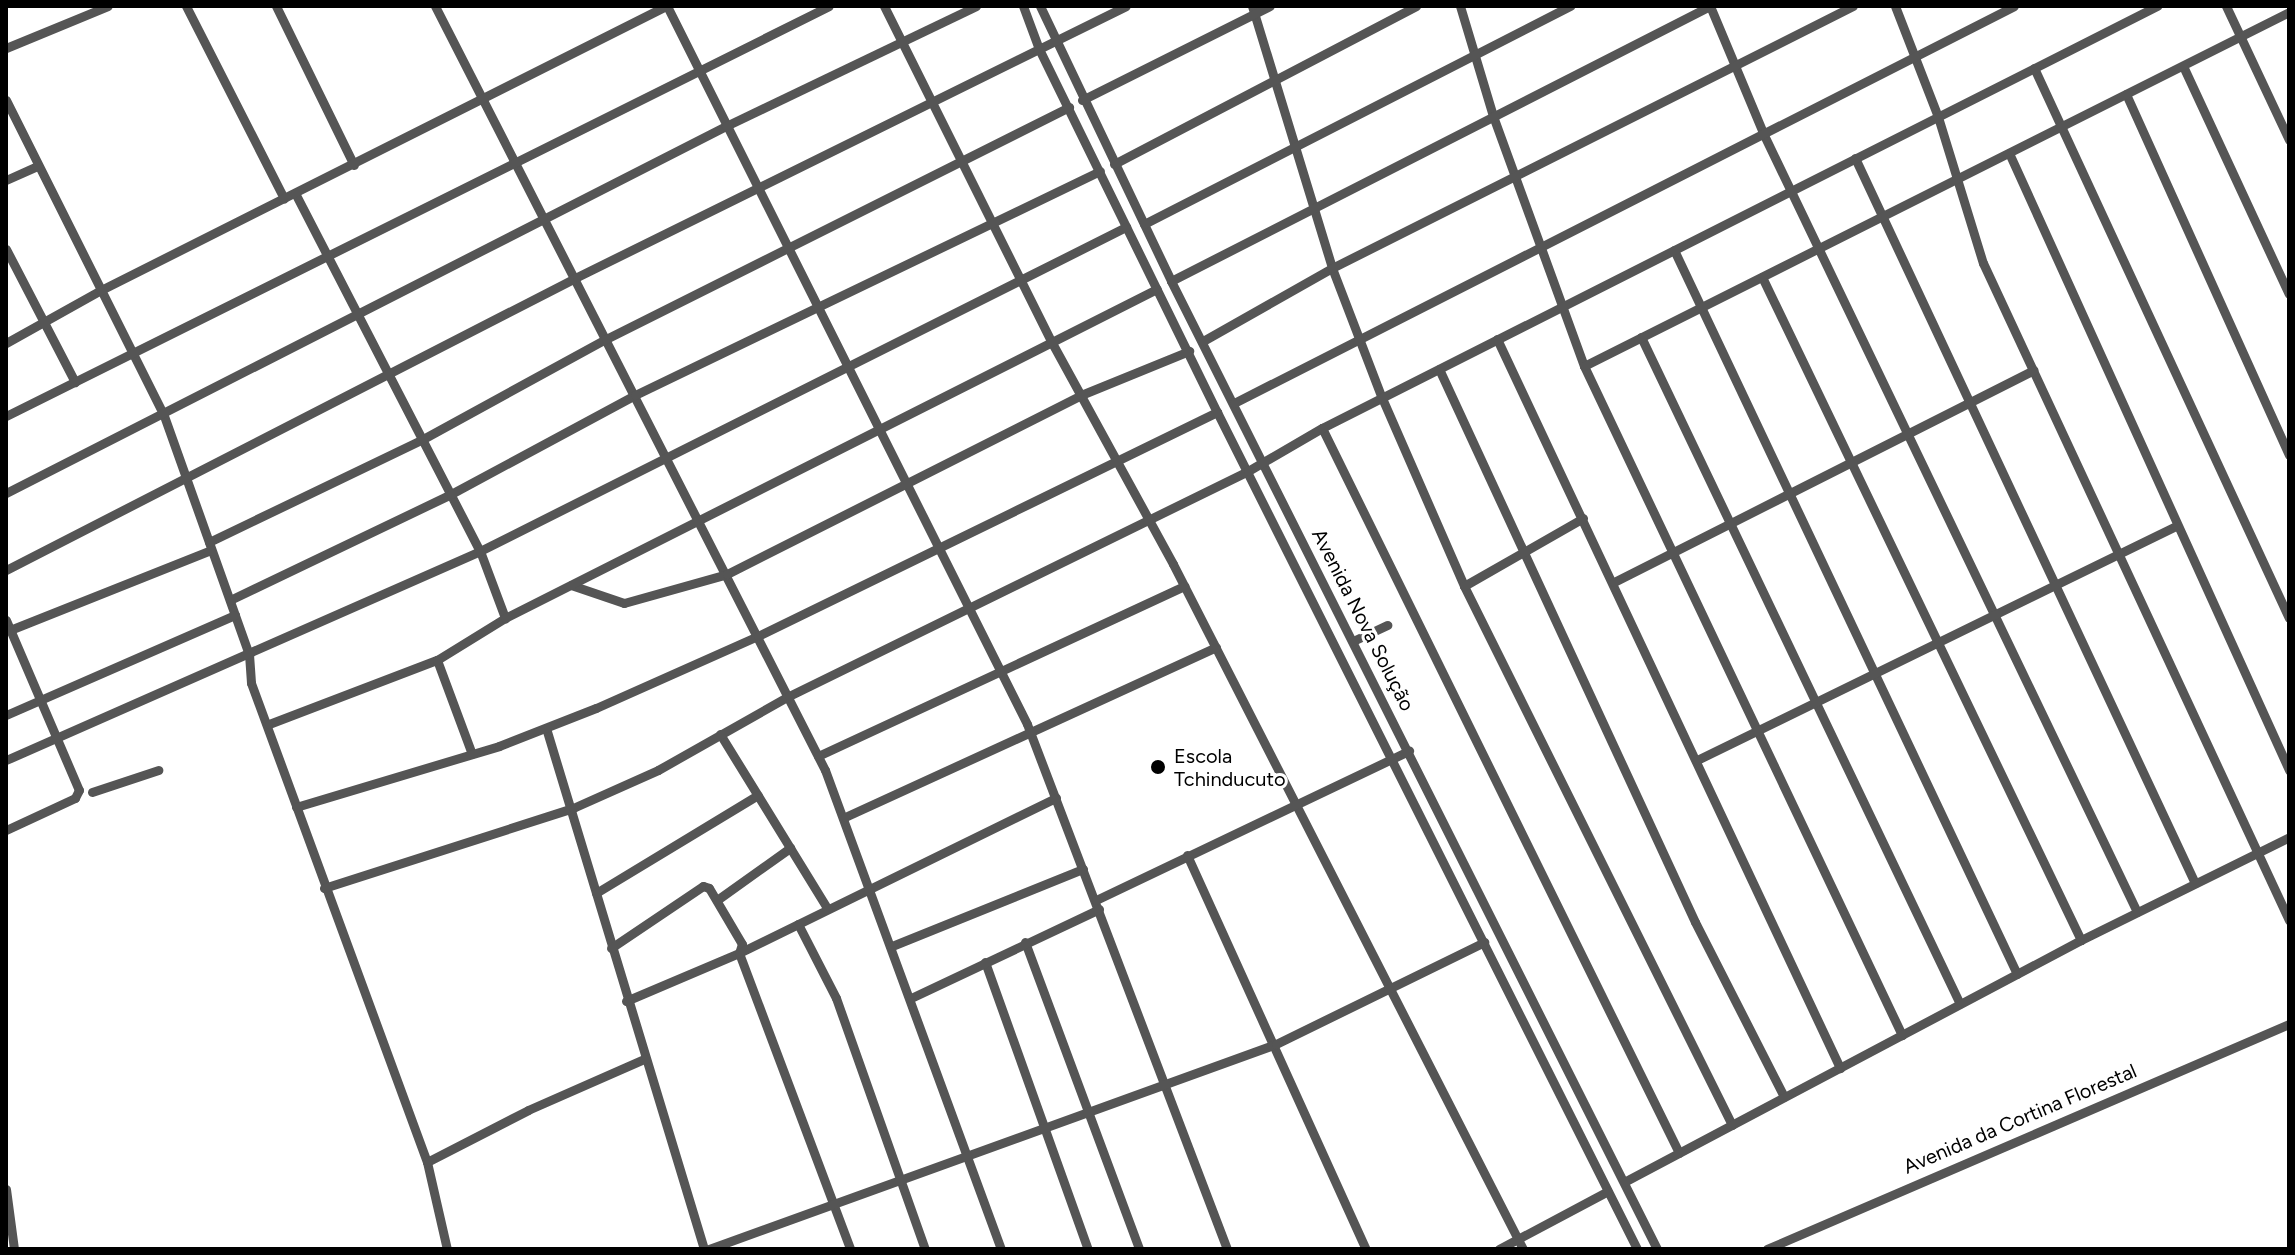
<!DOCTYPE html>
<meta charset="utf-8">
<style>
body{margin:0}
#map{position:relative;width:2295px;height:1255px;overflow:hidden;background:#fff;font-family:Figtree,sans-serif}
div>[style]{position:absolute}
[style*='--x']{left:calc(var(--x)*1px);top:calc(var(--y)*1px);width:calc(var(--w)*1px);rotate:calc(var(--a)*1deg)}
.minor>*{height:9px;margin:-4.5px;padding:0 4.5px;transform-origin:4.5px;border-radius:4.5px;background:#555}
.dots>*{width:22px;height:22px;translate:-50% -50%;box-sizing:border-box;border:4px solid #fff;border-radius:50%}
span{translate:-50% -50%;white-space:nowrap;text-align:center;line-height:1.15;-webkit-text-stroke:6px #fff;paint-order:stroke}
.street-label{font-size:20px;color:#000}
.poi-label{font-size:20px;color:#000}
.left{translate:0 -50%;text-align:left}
.frame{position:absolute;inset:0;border:8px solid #000;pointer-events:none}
</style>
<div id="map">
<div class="minor">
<div style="--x:186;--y:6;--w:216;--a:63"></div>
<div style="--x:276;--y:6;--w:177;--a:63.9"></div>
<div style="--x:435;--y:6;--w:858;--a:62.96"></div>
<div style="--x:825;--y:770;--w:510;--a:69.83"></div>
<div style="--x:667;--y:6;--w:803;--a:63.37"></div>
<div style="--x:1027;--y:724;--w:562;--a:69.15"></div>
<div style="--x:884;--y:6;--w:374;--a:63.5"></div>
<div style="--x:1051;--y:341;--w:254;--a:61.3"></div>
<div style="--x:1173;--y:564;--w:769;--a:62.94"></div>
<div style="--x:1023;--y:6;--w:46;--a:69.6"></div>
<div style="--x:1039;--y:49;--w:404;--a:63.9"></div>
<div style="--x:1217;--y:412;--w:936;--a:63.35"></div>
<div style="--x:1040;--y:6;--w:305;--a:64.5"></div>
<div style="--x:1171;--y:281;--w:1083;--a:63.34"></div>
<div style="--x:1252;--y:6;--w:274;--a:73"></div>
<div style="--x:1332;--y:268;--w:139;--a:69"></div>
<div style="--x:1382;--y:398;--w:205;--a:66.4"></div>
<div style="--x:1464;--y:586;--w:602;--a:63.56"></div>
<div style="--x:1460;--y:6;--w:115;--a:73.3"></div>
<div style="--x:1493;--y:116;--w:266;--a:70"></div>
<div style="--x:1584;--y:366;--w:741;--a:64.58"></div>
<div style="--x:1710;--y:6;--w:138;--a:67.3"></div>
<div style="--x:1763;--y:133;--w:864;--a:64.35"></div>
<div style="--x:1895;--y:6;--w:119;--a:68.8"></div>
<div style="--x:1938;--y:117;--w:153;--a:72.9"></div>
<div style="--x:1983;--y:263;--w:725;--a:65.03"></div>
<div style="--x:2226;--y:6;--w:148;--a:64.8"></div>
<div style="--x:6;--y:48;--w:110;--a:-22.4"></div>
<div style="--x:2183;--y:66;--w:251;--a:65.1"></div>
<div style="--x:2034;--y:68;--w:606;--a:65.13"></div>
<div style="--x:2126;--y:94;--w:396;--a:65.7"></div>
<div style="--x:6;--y:100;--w:350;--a:63.4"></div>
<div style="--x:163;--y:413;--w:256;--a:70.4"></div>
<div style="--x:249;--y:654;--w:29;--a:86"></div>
<div style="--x:251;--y:683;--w:510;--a:69.83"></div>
<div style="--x:427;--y:1162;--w:89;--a:77.1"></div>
<div style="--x:1082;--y:100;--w:210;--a:-26.6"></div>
<div style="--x:2009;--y:153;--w:678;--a:65.59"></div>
<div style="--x:1855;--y:158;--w:801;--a:64.88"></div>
<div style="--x:1114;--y:164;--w:341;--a:-27.6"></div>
<div style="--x:6;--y:180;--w:34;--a:-24"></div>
<div style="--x:295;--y:193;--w:403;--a:62.7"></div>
<div style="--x:480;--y:551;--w:72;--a:69.5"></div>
<div style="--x:1144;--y:224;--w:479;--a:-27.1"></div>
<div style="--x:6;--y:249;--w:150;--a:62.6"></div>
<div style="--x:1674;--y:250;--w:801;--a:64.65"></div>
<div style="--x:1762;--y:277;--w:736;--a:64.31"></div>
<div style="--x:1171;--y:281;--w:605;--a:-27.03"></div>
<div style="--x:1641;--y:337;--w:739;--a:64.44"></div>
<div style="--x:1497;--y:339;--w:806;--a:64.8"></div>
<div style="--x:1203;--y:341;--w:148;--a:-29.5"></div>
<div style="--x:1332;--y:268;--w:583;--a:-26.7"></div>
<div style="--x:6;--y:343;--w:109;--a:-29.2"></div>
<div style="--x:101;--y:290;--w:632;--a:-26.69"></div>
<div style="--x:1584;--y:366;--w:789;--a:-26.66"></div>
<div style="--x:1439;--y:369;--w:609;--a:65.16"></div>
<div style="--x:1695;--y:922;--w:196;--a:63"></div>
<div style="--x:1234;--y:403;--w:875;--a:-26.97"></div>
<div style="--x:6;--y:416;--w:919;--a:-26.48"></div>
<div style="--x:1322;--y:428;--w:808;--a:63.78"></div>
<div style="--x:6;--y:493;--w:808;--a:-27.01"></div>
<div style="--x:726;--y:126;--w:277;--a:-25.6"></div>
<div style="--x:209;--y:542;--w:237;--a:-25.7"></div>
<div style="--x:423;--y:439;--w:209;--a:-28.7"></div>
<div style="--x:606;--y:339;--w:518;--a:-26.61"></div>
<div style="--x:6;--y:570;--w:642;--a:-27.16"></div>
<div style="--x:577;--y:277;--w:612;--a:-26.27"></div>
<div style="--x:1614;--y:582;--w:470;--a:-26.8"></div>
<div style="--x:571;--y:585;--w:56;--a:18.8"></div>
<div style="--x:624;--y:603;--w:107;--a:-15.7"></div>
<div style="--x:727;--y:574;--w:397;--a:-26.8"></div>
<div style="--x:1081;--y:395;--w:117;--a:-22.2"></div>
<div style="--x:1464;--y:586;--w:137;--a:-29.7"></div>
<div style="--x:230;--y:600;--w:245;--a:-25.6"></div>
<div style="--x:451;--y:494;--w:209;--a:-28.3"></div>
<div style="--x:635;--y:395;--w:516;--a:-25.72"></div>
<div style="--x:6;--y:620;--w:185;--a:66.8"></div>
<div style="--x:79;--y:790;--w:9;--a:117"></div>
<div style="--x:75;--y:798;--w:76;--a:155.1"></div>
<div style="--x:10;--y:630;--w:216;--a:-21.7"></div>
<div style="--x:1353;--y:641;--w:38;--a:-25"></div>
<div style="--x:437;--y:660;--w:100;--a:69.6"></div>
<div style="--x:6;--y:715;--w:250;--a:-23.6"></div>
<div style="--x:269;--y:724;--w:180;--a:-20.9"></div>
<div style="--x:437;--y:660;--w:80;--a:-31.7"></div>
<div style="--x:505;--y:618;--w:730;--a:-26.78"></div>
<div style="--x:546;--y:728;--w:544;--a:73.13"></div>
<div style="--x:720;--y:734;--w:204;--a:58.4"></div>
<div style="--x:818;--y:756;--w:404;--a:-24.9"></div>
<div style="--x:6;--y:760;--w:518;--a:-23.79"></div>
<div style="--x:480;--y:551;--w:723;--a:-26.64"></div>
<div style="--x:1697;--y:760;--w:533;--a:-26.04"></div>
<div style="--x:92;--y:792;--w:70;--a:-18.4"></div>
<div style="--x:296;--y:807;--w:212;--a:-16.7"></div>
<div style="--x:499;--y:746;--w:104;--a:-21.4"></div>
<div style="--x:596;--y:708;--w:177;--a:-24"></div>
<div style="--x:758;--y:636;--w:511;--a:-26.01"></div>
<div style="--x:845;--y:817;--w:408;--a:-24.6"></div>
<div style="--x:1187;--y:855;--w:433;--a:65.6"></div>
<div style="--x:324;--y:888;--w:262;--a:-17.8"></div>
<div style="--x:573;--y:808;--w:93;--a:-24.1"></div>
<div style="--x:658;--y:770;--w:150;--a:-29.5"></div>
<div style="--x:789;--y:696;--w:511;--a:-26.11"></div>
<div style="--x:1248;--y:471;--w:86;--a:-30.2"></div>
<div style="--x:1322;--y:428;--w:936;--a:-26.81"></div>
<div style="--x:596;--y:893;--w:189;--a:-31.2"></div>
<div style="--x:717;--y:900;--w:90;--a:-35.5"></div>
<div style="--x:1096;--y:900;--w:347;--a:-25.5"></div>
<div style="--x:798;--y:924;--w:83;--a:62.8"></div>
<div style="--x:836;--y:998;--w:266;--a:70.5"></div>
<div style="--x:1025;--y:942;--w:327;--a:69.6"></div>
<div style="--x:892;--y:946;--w:206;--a:-22"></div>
<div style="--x:611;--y:948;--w:111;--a:-34"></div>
<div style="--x:703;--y:886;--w:6;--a:18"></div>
<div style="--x:709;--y:888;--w:65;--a:59.5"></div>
<div style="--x:742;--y:944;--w:9;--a:108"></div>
<div style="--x:739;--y:953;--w:316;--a:69.4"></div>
<div style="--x:985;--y:962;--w:305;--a:70.3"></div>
<div style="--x:911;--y:998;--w:208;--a:-25.3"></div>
<div style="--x:626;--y:1001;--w:123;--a:-23"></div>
<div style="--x:739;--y:953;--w:353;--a:-26.1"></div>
<div style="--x:427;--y:1162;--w:114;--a:-27.2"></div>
<div style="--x:528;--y:1110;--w:127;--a:-23.7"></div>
<div style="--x:1624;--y:1182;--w:517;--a:-27.9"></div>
<div style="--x:2081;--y:940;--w:232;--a:-26.3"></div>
<div style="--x:6;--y:1189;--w:61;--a:82.4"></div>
<div style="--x:709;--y:1249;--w:603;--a:-19.88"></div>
<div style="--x:1276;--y:1044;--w:232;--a:-26.1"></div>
<div style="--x:1499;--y:1249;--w:123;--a:-28"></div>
<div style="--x:1767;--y:1249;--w:568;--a:-23.32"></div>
</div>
<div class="dots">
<div style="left:1158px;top:767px;background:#000"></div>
</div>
<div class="street-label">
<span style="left:1363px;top:620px;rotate:63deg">Avenida Nova Solução</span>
<span style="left:2020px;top:1119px;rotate:-23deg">Avenida da Cortina Florestal</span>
</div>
<div class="poi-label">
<span class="left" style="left:1174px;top:768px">Escola<br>Tchinducuto</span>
</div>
<div class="frame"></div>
</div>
